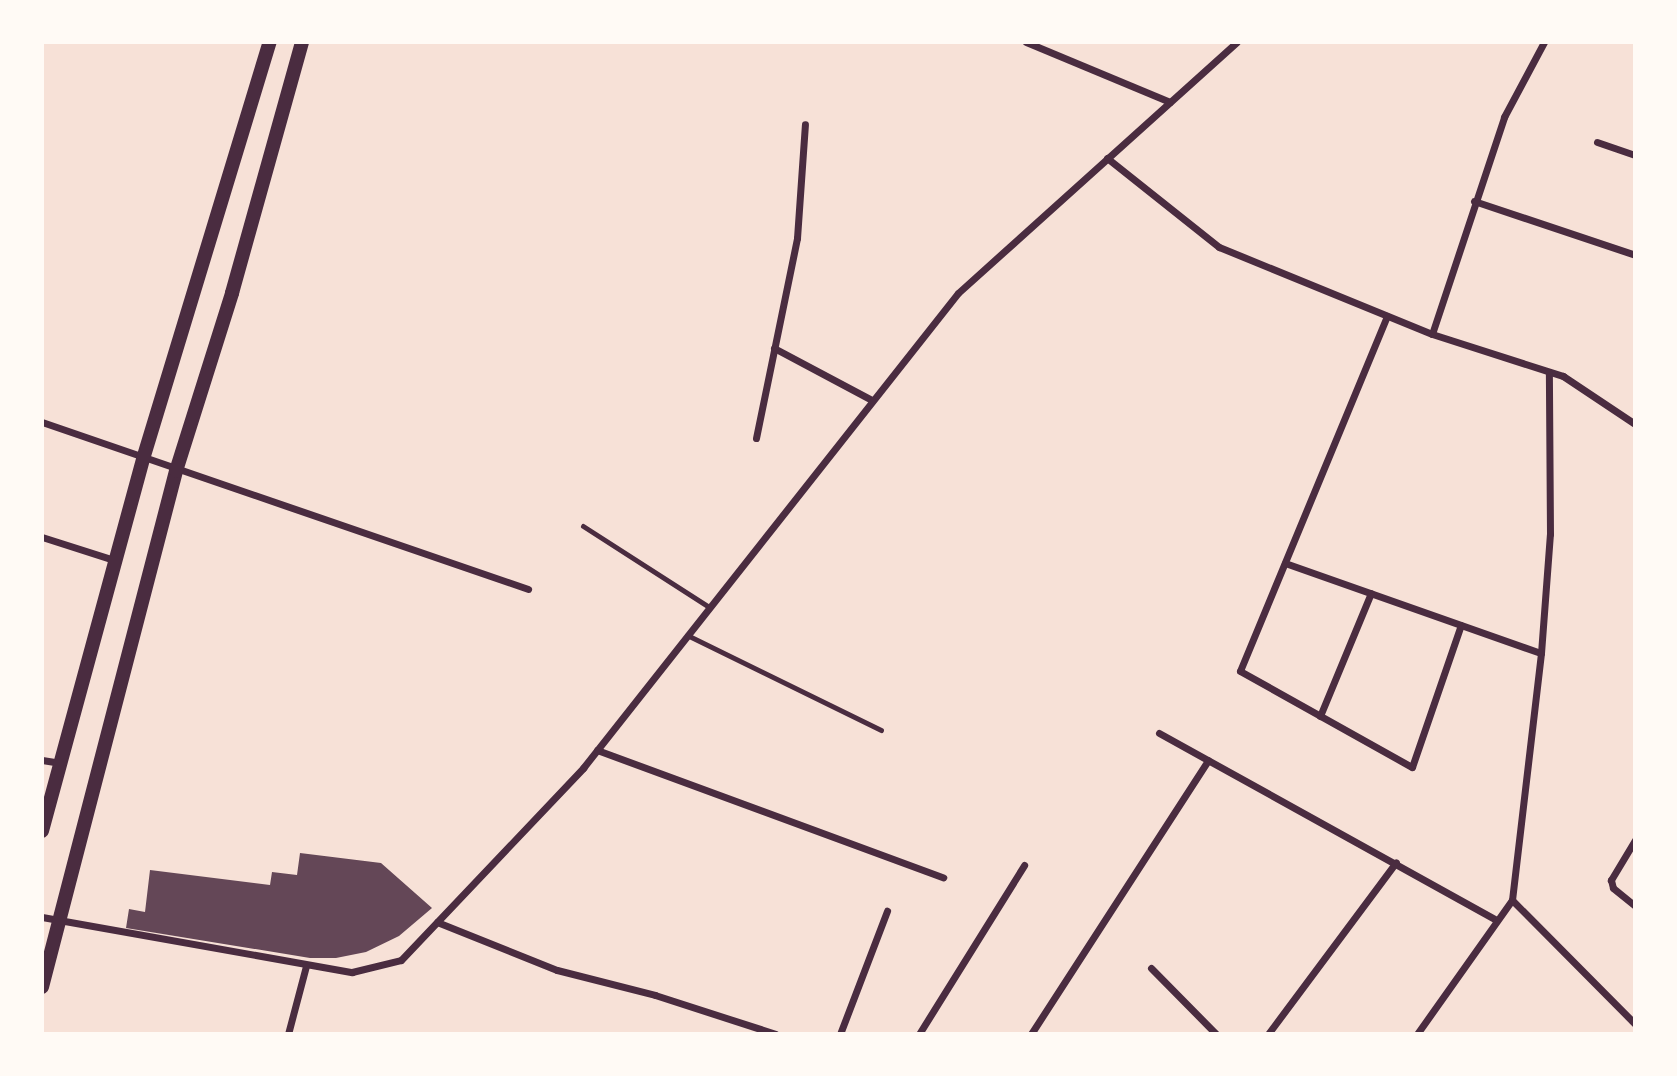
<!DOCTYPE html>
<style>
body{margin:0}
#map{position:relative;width:1677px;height:1076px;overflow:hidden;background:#f7e1d7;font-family:Helvetica,sans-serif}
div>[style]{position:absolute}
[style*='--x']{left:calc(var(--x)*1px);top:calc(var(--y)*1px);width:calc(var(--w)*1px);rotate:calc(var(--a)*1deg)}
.building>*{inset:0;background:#644757}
.service>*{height:5px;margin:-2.5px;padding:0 2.5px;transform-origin:2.5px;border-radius:2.5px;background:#4a2c40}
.minor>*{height:7px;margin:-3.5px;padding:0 3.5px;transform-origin:3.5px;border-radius:3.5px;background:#4a2c40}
.secondary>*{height:14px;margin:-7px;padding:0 7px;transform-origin:7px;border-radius:7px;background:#4a2c40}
span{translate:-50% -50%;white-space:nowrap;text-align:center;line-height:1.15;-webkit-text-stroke:6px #fffaf5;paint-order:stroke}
.frame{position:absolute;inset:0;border:44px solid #fffaf5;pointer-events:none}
</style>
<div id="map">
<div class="building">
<div style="clip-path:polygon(300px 853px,381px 863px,432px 908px,399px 936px,366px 952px,336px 958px,310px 958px,126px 928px,129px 909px,145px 912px,150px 870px,270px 885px,272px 872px,297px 875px)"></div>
</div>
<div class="service">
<div style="--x:583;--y:526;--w:150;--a:32.7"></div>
<div style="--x:687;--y:635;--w:216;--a:26.1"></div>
</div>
<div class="minor">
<div style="--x:1026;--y:42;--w:156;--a:22.6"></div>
<div style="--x:1597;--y:142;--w:40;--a:18.9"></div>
<div style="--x:1107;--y:158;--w:143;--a:38.5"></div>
<div style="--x:1219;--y:247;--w:230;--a:22.2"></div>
<div style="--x:1432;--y:334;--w:138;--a:17.8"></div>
<div style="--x:1563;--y:376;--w:87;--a:33.7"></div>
<div style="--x:1474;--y:201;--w:170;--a:18.5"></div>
<div style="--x:1387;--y:316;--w:384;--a:112.5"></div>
<div style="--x:1240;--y:671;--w:197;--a:29.2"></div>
<div style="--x:1412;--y:767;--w:150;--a:-71"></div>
<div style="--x:1432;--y:334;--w:229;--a:-71.6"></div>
<div style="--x:1504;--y:117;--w:85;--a:-61.9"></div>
<div style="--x:774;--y:348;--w:111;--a:28"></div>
<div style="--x:42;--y:422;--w:514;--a:18.96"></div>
<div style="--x:756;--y:438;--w:204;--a:-78.4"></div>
<div style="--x:797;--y:238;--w:114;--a:-86"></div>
<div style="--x:42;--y:537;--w:76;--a:17.7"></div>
<div style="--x:1285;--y:563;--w:271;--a:19.4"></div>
<div style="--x:1320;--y:716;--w:133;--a:-67.5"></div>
<div style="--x:1159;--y:733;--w:386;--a:29"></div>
<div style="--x:597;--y:750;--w:369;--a:20.2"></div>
<div style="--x:42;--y:760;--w:19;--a:9"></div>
<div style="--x:1635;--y:840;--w:47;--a:121"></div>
<div style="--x:1611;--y:880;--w:8;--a:76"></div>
<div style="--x:1613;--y:888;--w:28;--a:39"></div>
<div style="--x:1512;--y:900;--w:175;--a:45.2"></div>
<div style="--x:42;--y:917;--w:315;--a:10.1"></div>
<div style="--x:352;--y:972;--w:50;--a:-13.8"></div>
<div style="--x:401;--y:960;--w:265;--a:-46.5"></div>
<div style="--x:583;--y:768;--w:605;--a:-51.71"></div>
<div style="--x:958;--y:293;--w:375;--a:-42"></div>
<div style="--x:437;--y:922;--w:129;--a:21.8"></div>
<div style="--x:557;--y:970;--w:101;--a:14.3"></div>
<div style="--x:655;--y:995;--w:127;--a:17.9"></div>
<div style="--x:1151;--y:968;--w:93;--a:45.4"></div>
<div style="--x:288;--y:1034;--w:70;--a:-75.2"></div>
<div style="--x:840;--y:1034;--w:132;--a:-69.1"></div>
<div style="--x:919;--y:1034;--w:199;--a:-58.1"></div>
<div style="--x:1031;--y:1034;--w:326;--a:-57.1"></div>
<div style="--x:1268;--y:1034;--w:214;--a:-53.3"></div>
<div style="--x:1417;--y:1034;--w:164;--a:-54.7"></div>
<div style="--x:1512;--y:900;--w:249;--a:-83.3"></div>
<div style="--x:1541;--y:653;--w:119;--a:-85.7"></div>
<div style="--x:1550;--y:534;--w:162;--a:-90.4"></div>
</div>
<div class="secondary">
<div style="--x:42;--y:831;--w:385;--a:-74.8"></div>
<div style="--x:143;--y:459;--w:436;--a:-73.1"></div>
<div style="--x:42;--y:987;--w:533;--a:-75.44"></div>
<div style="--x:176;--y:471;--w:187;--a:-72.5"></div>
<div style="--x:232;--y:293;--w:261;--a:-74.4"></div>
</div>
<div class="frame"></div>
</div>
